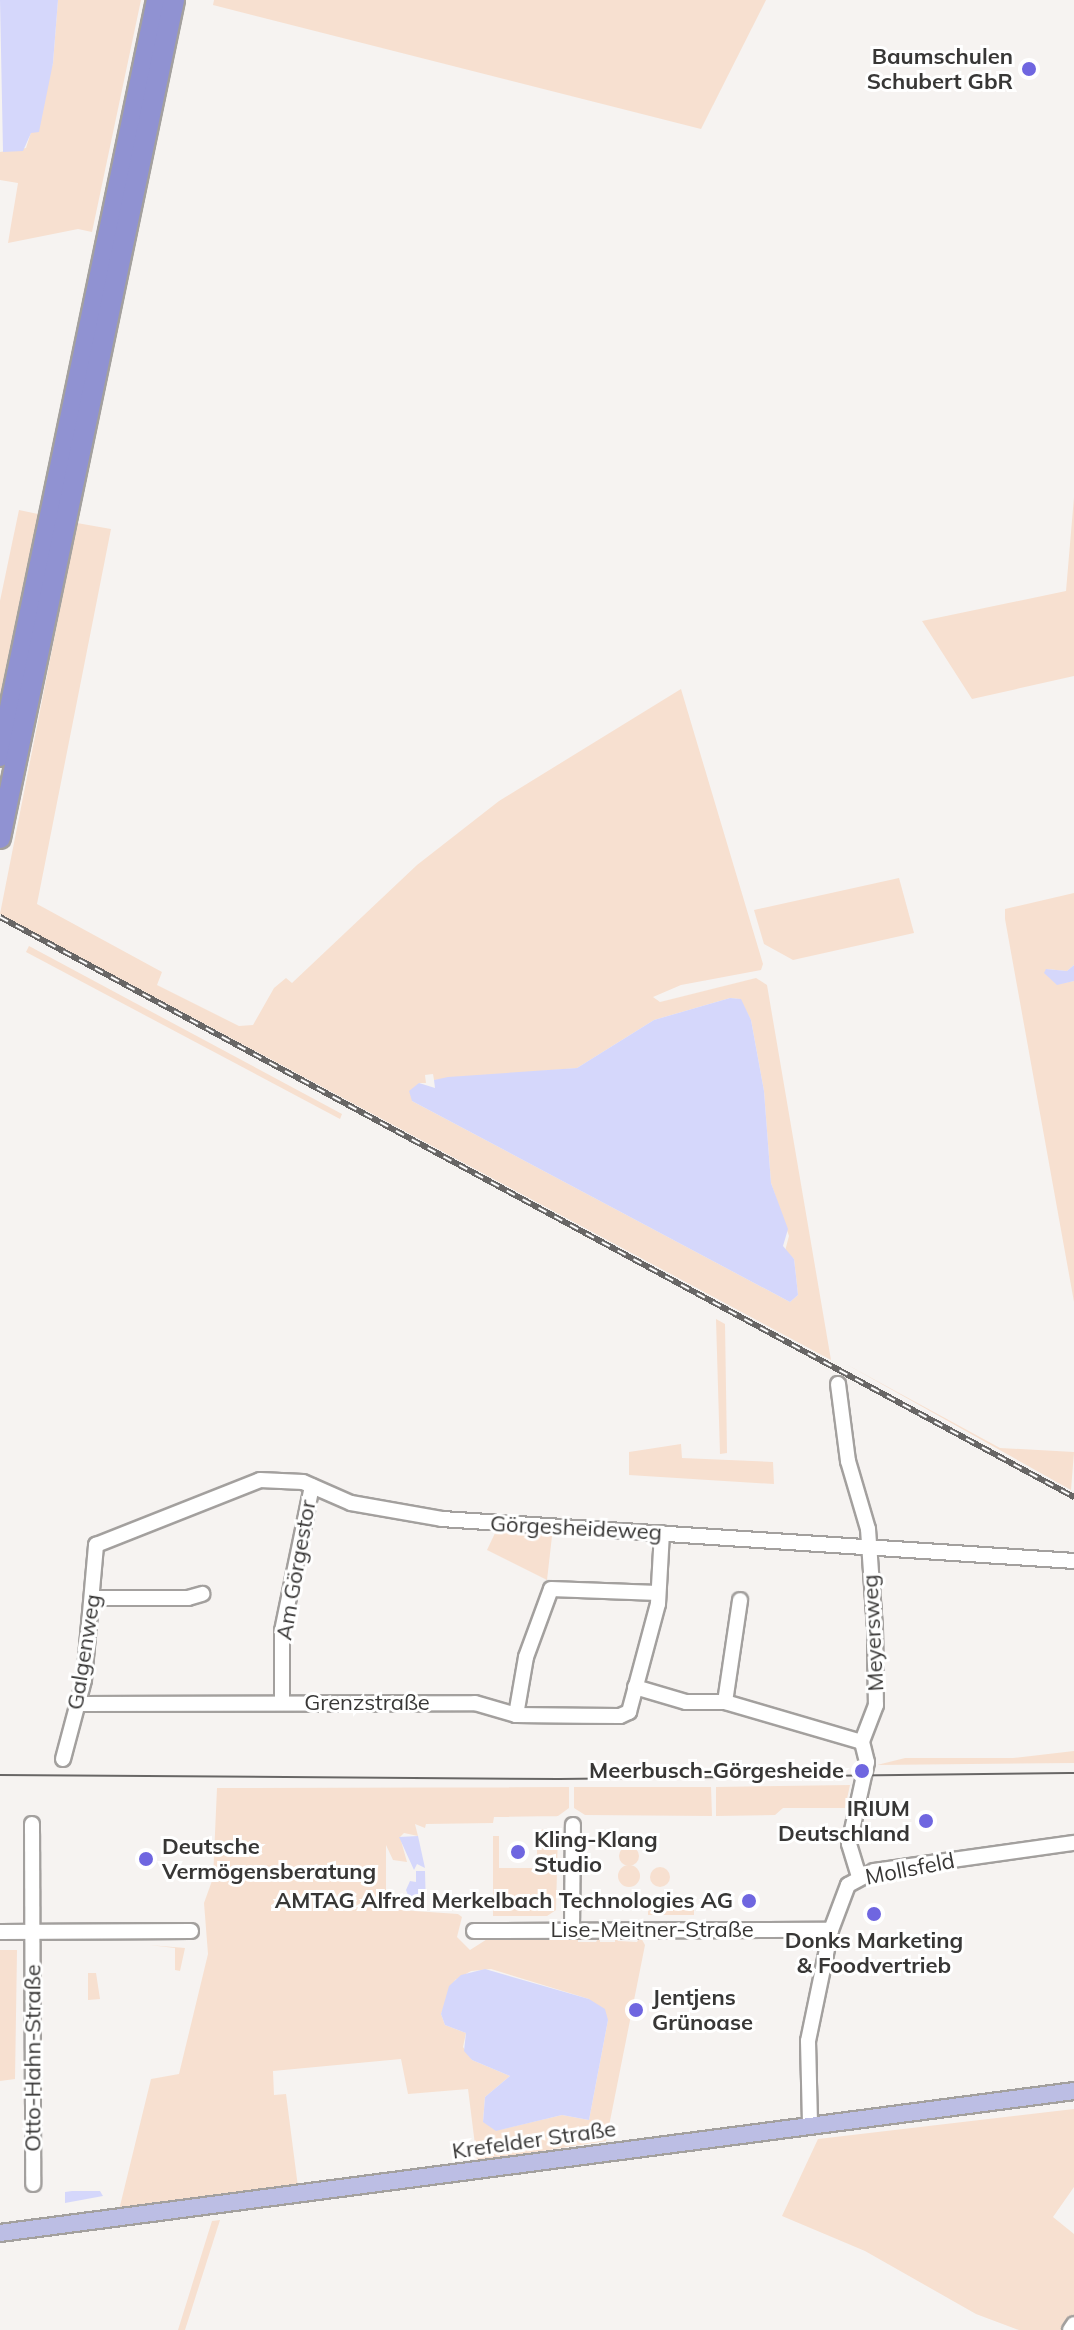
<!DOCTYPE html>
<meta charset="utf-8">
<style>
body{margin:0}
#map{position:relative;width:1074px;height:2330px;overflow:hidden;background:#f6f3f1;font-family:Mulish,sans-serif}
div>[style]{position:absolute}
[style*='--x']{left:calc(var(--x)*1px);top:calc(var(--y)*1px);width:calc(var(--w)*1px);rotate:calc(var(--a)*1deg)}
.green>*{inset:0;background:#f7e0d0}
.round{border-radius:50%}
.water>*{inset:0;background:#d5d7fb}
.roads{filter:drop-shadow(2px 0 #a3a09e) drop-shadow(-2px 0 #a3a09e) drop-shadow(0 2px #a3a09e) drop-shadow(0 -2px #a3a09e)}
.minor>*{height:14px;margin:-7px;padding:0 7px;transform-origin:7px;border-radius:7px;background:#fff}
.major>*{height:16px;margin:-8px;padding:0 8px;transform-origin:8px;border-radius:8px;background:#bcbee4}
.highway>*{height:20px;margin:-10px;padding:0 10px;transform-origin:10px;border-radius:10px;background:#9092d2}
.tram>*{height:2px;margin:-1px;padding:0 1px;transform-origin:1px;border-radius:1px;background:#686665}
.rail>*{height:6px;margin-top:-3px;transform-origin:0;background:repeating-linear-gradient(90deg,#fff 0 9px,#686665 0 18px);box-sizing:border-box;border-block:2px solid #686665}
.dots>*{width:22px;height:22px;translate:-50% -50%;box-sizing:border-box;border:4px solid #fff;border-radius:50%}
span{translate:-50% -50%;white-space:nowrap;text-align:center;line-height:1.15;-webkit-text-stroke:6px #fff;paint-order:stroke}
.poi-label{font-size:22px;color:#383736;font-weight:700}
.right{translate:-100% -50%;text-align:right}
.left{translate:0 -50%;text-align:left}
.street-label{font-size:22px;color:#383736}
</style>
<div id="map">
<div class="green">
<div style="clip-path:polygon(58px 0,141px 0,92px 232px,78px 229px,8px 243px,18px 183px,0 180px,0 152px,26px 148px,53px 63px)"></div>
<div style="clip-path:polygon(214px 0,766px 0,701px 129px,213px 5px)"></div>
<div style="clip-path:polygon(1074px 497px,1074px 676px,972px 699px,922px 621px,1066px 591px)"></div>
<div style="clip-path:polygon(19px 510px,38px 514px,0 696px,0 601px)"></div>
<div style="clip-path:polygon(evenodd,77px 523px,111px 529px,37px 904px,162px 972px,157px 985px,239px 1026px,253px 1025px,274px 988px,286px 978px,292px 983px,417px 865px,499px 801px,681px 689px,763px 964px,761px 970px,681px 985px,653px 997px,660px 1002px,756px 978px,767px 985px,831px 1360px,0 914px,77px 523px,730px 998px,740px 999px,751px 1020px,764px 1091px,771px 1183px,789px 1236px,785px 1251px,794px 1259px,796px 1276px,798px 1295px,790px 1302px,412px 1101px,419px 1083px,426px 1083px,425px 1075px,433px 1074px,434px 1080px,577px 1068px,654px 1020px,730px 998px)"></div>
<div style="clip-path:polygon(899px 878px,914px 933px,793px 960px,764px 944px,754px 910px)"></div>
<div style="clip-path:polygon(1074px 893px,1074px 965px,1067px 971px,1046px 969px,1057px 984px,1074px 981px,1074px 1302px,1005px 919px,1005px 909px)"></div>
<div style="clip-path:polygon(29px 946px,342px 1114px,340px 1119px,26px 952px)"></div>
<div style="clip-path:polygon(716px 1319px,725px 1324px,727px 1453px,720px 1454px)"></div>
<div style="clip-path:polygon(844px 1363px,1000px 1448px,1074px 1452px,1071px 1490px)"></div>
<div style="clip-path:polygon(681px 1444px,682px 1458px,773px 1462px,774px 1484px,629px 1475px,629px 1452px)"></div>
<div style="clip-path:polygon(496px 1531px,552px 1536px,547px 1580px,487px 1550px)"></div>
<div style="clip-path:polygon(1074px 1751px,1074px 1763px,877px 1765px,905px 1758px,1013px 1758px)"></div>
<div style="clip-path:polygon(850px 1785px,845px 1808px,783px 1808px,775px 1815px,716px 1816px,716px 1787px)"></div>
<div style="clip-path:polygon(evenodd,569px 1787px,569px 1808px,558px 1816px,494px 1817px,493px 1823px,426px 1824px,425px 1828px,415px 1824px,418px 1836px,404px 1833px,400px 1837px,407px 1862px,393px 1860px,386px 1845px,386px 1909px,458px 1914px,462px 1917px,457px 1937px,470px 1950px,492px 1936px,578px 1936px,578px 1942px,596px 1942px,600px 1936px,600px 1942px,615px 1942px,615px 1936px,618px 1941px,637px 1942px,640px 1936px,645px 1945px,606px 2141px,477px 2161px,468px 2089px,408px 2094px,401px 2059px,273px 2071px,274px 2095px,286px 2094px,298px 2187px,119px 2210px,151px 2079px,179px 2074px,208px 1954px,204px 1903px,213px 1878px,217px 1788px,569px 1787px,491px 1969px,589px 1999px,608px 2020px,589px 2120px,562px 2115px,503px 2129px,483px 2121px,485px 2097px,510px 2076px,472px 2060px,463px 2047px,466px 2033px,445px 2025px,441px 2014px,455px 1980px,471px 1971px,491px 1969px)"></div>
<div style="clip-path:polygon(574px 1787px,711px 1787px,712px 1816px,585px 1815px,574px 1808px)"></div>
<div style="clip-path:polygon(537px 1829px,558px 1831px,556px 1910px,547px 1916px,493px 1916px,493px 1836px,499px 1836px,499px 1868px,537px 1868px)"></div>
<div class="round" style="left:619px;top:1846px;width:20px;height:20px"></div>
<div class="round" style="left:618px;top:1865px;width:22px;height:22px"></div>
<div class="round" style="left:650px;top:1867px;width:20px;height:20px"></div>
<div style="clip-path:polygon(648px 1910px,694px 1910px,694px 1915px,648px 1915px)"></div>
<div style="clip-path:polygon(149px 1945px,185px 1948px,180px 1971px,175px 1970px,175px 1948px)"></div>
<div style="clip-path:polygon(0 1950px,17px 1950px,15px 2079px,0 2081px)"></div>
<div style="clip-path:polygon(88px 1973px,96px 1973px,100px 1999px,88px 2000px)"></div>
<div style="clip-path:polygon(1074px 2109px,1074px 2187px,1053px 2217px,1074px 2234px,1074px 2316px,1062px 2330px,1019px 2330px,976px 2314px,865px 2251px,782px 2216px,818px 2139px)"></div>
<div style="clip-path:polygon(220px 2220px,185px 2330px,178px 2330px,212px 2221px)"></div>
</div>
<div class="water">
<div style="clip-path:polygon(0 0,58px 0,53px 63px,39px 132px,31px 133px,23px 151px,3px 152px)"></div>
<div style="clip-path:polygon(1074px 965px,1074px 981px,1057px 985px,1044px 973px,1046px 969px,1067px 971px)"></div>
<div style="clip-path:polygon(730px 998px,741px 999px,751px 1020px,764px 1091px,771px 1183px,788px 1229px,783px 1246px,794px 1259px,796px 1276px,798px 1295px,790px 1302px,412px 1101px,409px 1091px,419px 1083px,435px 1088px,434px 1080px,448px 1077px,577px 1068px,654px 1020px)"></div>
<div style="clip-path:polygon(418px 1836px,425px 1868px,417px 1864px,414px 1870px,399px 1837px)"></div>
<div style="clip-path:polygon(416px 1871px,425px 1871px,426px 1910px,414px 1910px,406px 1890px,410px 1881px,416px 1882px)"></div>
<div style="clip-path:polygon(485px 1969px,589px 1999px,605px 2009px,608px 2020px,589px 2120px,562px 2115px,496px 2131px,483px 2122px,485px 2097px,510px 2076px,472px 2060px,464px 2051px,466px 2033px,445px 2025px,441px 2014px,449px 1986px,461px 1975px)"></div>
<div style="clip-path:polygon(72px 2191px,100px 2191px,103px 2196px,65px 2203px,65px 2192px)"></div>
</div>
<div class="roads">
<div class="minor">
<div style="--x:838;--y:1384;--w:78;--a:82.6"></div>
<div style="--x:848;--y:1461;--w:71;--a:73.6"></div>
<div style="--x:868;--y:1529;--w:99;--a:86"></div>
<div style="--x:875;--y:1628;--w:77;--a:89.3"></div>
<div style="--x:876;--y:1705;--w:40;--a:111"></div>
<div style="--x:862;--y:1742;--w:21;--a:76"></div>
<div style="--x:867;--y:1762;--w:84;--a:102.4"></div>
<div style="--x:849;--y:1844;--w:34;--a:73"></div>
<div style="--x:94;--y:1598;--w:94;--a:0"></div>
<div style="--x:188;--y:1598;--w:15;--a:-16"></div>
<div style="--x:635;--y:1687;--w:53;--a:16.4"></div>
<div style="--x:686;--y:1702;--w:39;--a:0"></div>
<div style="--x:725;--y:1702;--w:143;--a:16.3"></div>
<div style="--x:725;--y:1702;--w:103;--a:-81.6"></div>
<div style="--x:282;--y:1703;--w:72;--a:-90"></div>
<div style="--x:282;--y:1631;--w:148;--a:-78.3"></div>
<div style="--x:78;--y:1704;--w:397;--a:-0.1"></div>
<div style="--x:475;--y:1703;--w:43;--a:16.3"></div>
<div style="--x:516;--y:1715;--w:104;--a:0.6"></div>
<div style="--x:620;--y:1716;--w:10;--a:-24"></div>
<div style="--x:629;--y:1712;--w:112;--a:-75"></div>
<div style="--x:658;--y:1604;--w:71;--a:-86.8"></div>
<div style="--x:516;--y:1715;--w:59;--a:-80.2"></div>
<div style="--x:526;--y:1657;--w:72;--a:-69.8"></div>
<div style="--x:551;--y:1589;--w:107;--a:2.1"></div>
<div style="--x:63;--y:1759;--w:82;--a:-75.1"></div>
<div style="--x:84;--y:1680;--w:136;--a:-84.9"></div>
<div style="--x:96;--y:1545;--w:176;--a:-21.6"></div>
<div style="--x:260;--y:1480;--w:43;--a:2.7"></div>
<div style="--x:303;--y:1482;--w:52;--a:23.6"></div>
<div style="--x:351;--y:1503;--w:92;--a:10"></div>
<div style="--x:442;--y:1519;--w:633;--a:3.8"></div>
<div style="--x:32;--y:1824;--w:360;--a:89.8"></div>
<div style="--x:572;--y:1930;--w:105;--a:-89.5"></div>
<div style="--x:474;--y:1931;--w:357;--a:-0.2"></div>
<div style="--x:0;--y:1932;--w:191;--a:-0.3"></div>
<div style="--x:810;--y:2123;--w:82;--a:-91.4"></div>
<div style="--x:808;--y:2041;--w:113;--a:-78.3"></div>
<div style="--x:831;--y:1930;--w:48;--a:-69.3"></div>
<div style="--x:848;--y:1885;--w:30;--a:-28"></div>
<div style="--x:874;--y:1871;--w:202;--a:-8"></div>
<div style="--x:1070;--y:2330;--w:7;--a:-56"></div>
</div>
<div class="major">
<div style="--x:0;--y:2233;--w:1083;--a:-7.53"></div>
</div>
<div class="highway">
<div style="--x:0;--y:756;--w:772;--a:-78.27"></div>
<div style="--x:0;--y:838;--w:856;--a:-78.27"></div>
</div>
</div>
<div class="tram">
<div style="--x:0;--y:1775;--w:559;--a:0.41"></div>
<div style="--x:559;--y:1779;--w:515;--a:-0.67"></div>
</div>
<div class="rail">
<div style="--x:0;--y:917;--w:1221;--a:28.37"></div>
</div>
<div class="dots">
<div style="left:1029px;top:69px;background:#6f66e0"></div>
<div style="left:862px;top:1771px;background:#6f66e0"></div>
<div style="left:926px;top:1821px;background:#6f66e0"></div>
<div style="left:518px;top:1852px;background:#6f66e0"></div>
<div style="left:146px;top:1859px;background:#6f66e0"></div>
<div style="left:749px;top:1901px;background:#6f66e0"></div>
<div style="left:874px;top:1914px;background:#6f66e0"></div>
<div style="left:636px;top:2010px;background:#6f66e0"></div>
</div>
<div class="poi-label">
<span class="right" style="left:1013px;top:69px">Baumschulen<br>Schubert GbR</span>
<span class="right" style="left:844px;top:1771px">Meerbusch-Görgesheide</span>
<span class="right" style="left:910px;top:1821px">IRIUM<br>Deutschland</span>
<span class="left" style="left:534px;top:1852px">Kling-Klang<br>Studio</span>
<span class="left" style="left:162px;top:1859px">Deutsche<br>Vermögensberatung</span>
<span class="right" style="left:733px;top:1901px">AMTAG Alfred Merkelbach Technologies AG</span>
<span style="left:874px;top:1953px">Donks Marketing<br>&amp; Foodvertrieb</span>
<span class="left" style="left:652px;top:2010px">Jentjens<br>Grünoase</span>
</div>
<div class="street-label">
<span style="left:576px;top:1528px;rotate:3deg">Görgesheideweg</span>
<span style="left:296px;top:1570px;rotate:-80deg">Am Görgestor</span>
<span style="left:873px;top:1633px;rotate:-93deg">Meyersweg</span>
<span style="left:84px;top:1652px;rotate:-81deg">Galgenweg</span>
<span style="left:367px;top:1703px">Grenzstraße</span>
<span style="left:910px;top:1869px;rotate:-11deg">Mollsfeld</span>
<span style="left:652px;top:1930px">Lise-Meitner-Straße</span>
<span style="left:33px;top:2058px;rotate:-90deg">Otto-Hahn-Straße</span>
<span style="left:534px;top:2140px;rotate:-8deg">Krefelder Straße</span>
</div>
</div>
